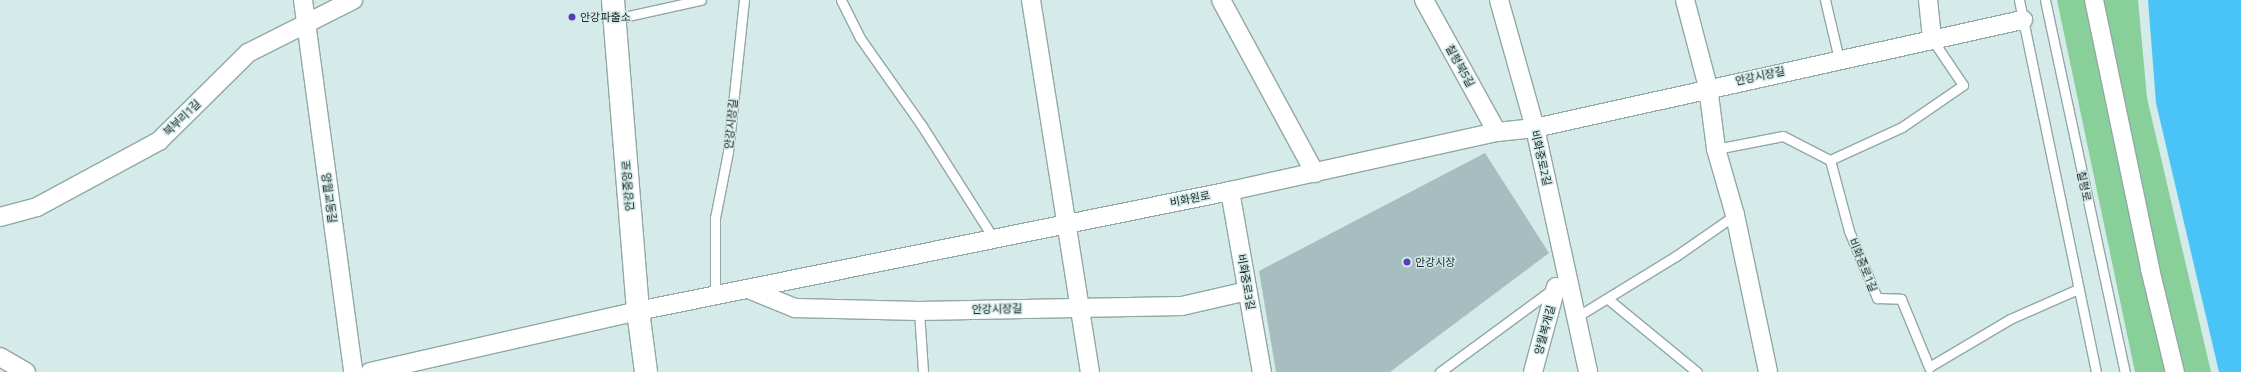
<!DOCTYPE html>
<meta charset="utf-8">
<style>
body{margin:0}
#map{position:relative;width:2241px;height:372px;overflow:hidden;background:#d4ebe9;font-family:"Titillium Web","Noto Sans KR",sans-serif}
div>[style]{position:absolute}
[style*='--x']{left:calc(var(--x)*1px);top:calc(var(--y)*1px);width:calc(var(--w)*1px);rotate:calc(var(--a)*1deg)}
.green>*{inset:0;background:#88cf99}
.water>*{inset:0;background:#4ac4f6}
.building>*{inset:0;background:#a7bec1}
.roads{filter:drop-shadow(1px 0 #92a8a6) drop-shadow(-1px 0 #92a8a6) drop-shadow(0 1px #92a8a6) drop-shadow(0 -1px #92a8a6)}
.service>*{height:9px;margin:-4.5px;padding:0 4.5px;transform-origin:4.5px;border-radius:4.5px;background:#fff}
.minor>*{height:18px;margin:-9px;padding:0 9px;transform-origin:9px;border-radius:9px;background:#fff}
.secondary>*{height:22px;margin:-11px;padding:0 11px;transform-origin:11px;border-radius:11px;background:#fff}
.dots>*{width:11px;height:11px;translate:-50% -50%;box-sizing:border-box;border:2px solid #d4ebe9;border-radius:50%}
span{translate:-50% -50%;white-space:nowrap;text-align:center;line-height:1.15;-webkit-text-stroke:3px #d4ebe9;paint-order:stroke}
.poi-label{font-size:11px;color:#202928}
.left{translate:0 -50%;text-align:left}
.street-label{font-size:11px;color:#202928}
</style>
<div id="map">
<div class="green">
<div style="clip-path:polygon(2057px 0,2138px 0,2147px 98px,2211px 372px,2135px 372px)"></div>
</div>
<div class="water">
<div style="clip-path:polygon(2148px 0,2241px 0,2241px 372px,2219px 372px,2156px 103px)"></div>
</div>
<div class="building">
<div style="clip-path:polygon(1485px 153px,1549px 253px,1390px 372px,1276px 372px,1259px 271px)"></div>
</div>
<div class="roads">
<div class="service">
<div style="--x:841;--y:0;--w:42;--a:63.4"></div>
<div style="--x:860;--y:38;--w:108;--a:54.8"></div>
<div style="--x:922;--y:126;--w:134;--a:57.5"></div>
<div style="--x:1825;--y:0;--w:61;--a:76.7"></div>
<div style="--x:2019;--y:0;--w:380;--a:78.3"></div>
<div style="--x:2045;--y:0;--w:381;--a:77.9"></div>
<div style="--x:615;--y:19;--w:88;--a:-12.5"></div>
<div style="--x:1716;--y:149;--w:68;--a:-11"></div>
<div style="--x:1783;--y:136;--w:53;--a:27.1"></div>
<div style="--x:1830;--y:160;--w:73;--a:75"></div>
<div style="--x:1849;--y:231;--w:73;--a:67.3"></div>
<div style="--x:1877;--y:298;--w:24;--a:2"></div>
<div style="--x:1901;--y:299;--w:74;--a:67.6"></div>
<div style="--x:1929;--y:367;--w:94;--a:-30.7"></div>
<div style="--x:2010;--y:319;--w:74;--a:-23.8"></div>
<div style="--x:1830;--y:160;--w:79;--a:-24.6"></div>
<div style="--x:1902;--y:127;--w:74;--a:-34.5"></div>
<div style="--x:1963;--y:85;--w:55;--a:-124"></div>
<div style="--x:715;--y:296;--w:78;--a:-90"></div>
<div style="--x:715;--y:218;--w:67;--a:-78.9"></div>
<div style="--x:728;--y:152;--w:153;--a:-84"></div>
<div style="--x:1608;--y:299;--w:115;--a:39.4"></div>
<div style="--x:919;--y:311;--w:61;--a:86.2"></div>
<div style="--x:1578;--y:316;--w:115;--a:-31.5"></div>
<div style="--x:1676;--y:256;--w:72;--a:-34.8"></div>
<div style="--x:1440;--y:372;--w:140;--a:-36.3"></div>
</div>
<div class="minor">
<div style="--x:303;--y:0;--w:375;--a:82.3"></div>
<div style="--x:1031;--y:0;--w:377;--a:81"></div>
<div style="--x:1221;--y:0;--w:197;--a:61.5"></div>
<div style="--x:1424;--y:0;--w:151;--a:61.1"></div>
<div style="--x:1499;--y:0;--w:133;--a:74.3"></div>
<div style="--x:1535;--y:128;--w:250;--a:77.7"></div>
<div style="--x:1685;--y:0;--w:90;--a:75.2"></div>
<div style="--x:1708;--y:87;--w:63;--a:82.6"></div>
<div style="--x:1716;--y:149;--w:69;--a:73.9"></div>
<div style="--x:1735;--y:215;--w:160;--a:78.1"></div>
<div style="--x:1928;--y:0;--w:39;--a:84"></div>
<div style="--x:2094;--y:0;--w:275;--a:78.2"></div>
<div style="--x:2150;--y:269;--w:106;--a:76.4"></div>
<div style="--x:1230;--y:191;--w:184;--a:80"></div>
<div style="--x:0;--y:217;--w:38;--a:-15"></div>
<div style="--x:37;--y:207;--w:139;--a:-28.4"></div>
<div style="--x:159;--y:141;--w:125;--a:-44.7"></div>
<div style="--x:248;--y:53;--w:118;--a:-26.8"></div>
<div style="--x:748;--y:289;--w:51;--a:22"></div>
<div style="--x:795;--y:308;--w:124;--a:1.4"></div>
<div style="--x:919;--y:311;--w:263;--a:-1.1"></div>
<div style="--x:1182;--y:306;--w:67;--a:-13"></div>
<div style="--x:0;--y:357;--w:30;--a:30"></div>
<div style="--x:370;--y:372;--w:275;--a:-12.8"></div>
<div style="--x:638;--y:311;--w:604;--a:-11.46"></div>
<div style="--x:1230;--y:191;--w:273;--a:-12.5"></div>
<div style="--x:1497;--y:132;--w:38;--a:-6"></div>
<div style="--x:1535;--y:128;--w:500;--a:-12.5"></div>
<div style="--x:1533;--y:372;--w:88;--a:-74.9"></div>
</div>
<div class="secondary">
<div style="--x:613;--y:0;--w:312;--a:85.4"></div>
<div style="--x:638;--y:311;--w:62;--a:82.5"></div>
</div>
</div>
<div class="dots">
<div style="left:572px;top:17px;background:#593db5"></div>
<div style="left:1407px;top:262px;background:#593db5"></div>
</div>
<div class="poi-label">
<span class="left" style="left:580px;top:17px">안강파출소</span>
<span class="left" style="left:1415px;top:262px">안강시장</span>
</div>
<div class="street-label">
<span style="left:1460px;top:66px;rotate:61deg">칠평북5길</span>
<span style="left:1760px;top:76px;rotate:-12deg">안강시장길</span>
<span style="left:182px;top:118px;rotate:-44deg">북부리1길</span>
<span style="left:731px;top:124px;rotate:-84deg">안강시장길</span>
<span style="left:1541px;top:158px;rotate:77deg">비화중로2길</span>
<span style="left:628px;top:186px;rotate:-94deg">안강중앙로</span>
<span style="left:2084px;top:186px;rotate:78deg">칠평로</span>
<span style="left:329px;top:198px;rotate:82deg">양월교동길</span>
<span style="left:1190px;top:199px;rotate:-11deg">비화원로</span>
<span style="left:1863px;top:265px;rotate:68deg">비화중로1길</span>
<span style="left:1246px;top:282px;rotate:80deg">비화중로3길</span>
<span style="left:997px;top:309px;rotate:-1deg">안강시장길</span>
<span style="left:1545px;top:330px;rotate:-75deg">양월복개길</span>
</div>
</div>
